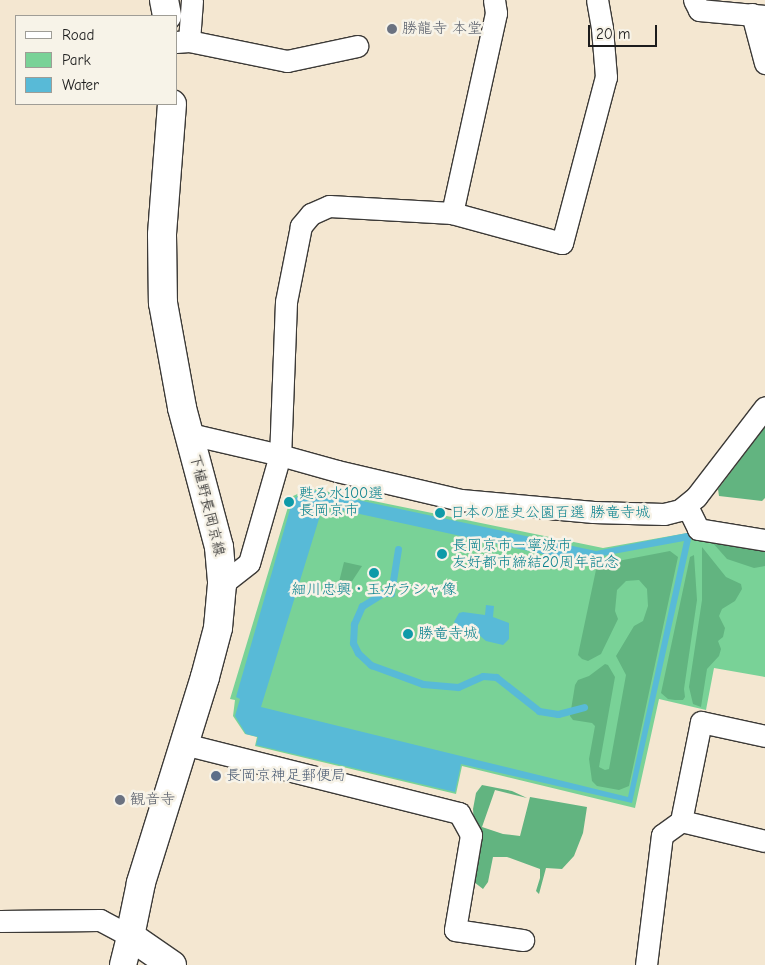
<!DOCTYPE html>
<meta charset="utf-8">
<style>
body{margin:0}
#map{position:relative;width:765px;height:965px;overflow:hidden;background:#f4e7d1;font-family:"Comic Neue","Klee One",sans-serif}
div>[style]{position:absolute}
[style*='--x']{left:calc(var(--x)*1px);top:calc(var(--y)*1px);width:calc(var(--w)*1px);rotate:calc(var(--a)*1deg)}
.green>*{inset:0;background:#79d297}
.forest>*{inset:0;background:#62b480}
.water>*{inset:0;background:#58bad7}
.stream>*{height:7px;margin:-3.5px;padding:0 3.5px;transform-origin:3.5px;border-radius:3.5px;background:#58bad7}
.roads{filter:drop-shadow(1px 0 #3c3a37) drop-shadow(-1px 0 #3c3a37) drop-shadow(0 1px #3c3a37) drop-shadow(0 -1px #3c3a37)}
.minor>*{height:21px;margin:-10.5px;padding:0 10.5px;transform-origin:10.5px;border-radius:10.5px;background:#fff}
.tertiary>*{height:26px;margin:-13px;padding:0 13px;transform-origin:13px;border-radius:13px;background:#fff}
.secondary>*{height:28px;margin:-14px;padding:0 14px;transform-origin:14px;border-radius:14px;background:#fff}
.dots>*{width:14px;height:14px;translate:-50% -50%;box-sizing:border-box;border:2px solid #f7f3e8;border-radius:50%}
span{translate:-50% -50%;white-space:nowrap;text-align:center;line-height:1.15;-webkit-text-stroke:5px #f7f3e8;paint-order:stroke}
.worship-label{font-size:15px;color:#5b616d}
.left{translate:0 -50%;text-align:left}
.culture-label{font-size:15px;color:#0d838f}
.street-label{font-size:15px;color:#1c1c1c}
.service-label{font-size:15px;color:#4e5e75}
.legend{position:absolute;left:15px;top:15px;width:162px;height:90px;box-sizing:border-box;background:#f7f3e8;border:1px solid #9f9d96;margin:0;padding:6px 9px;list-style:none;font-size:15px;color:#1c1c1c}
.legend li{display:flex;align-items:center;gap:10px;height:25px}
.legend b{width:25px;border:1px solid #9f9d96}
.scale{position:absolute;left:588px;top:25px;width:69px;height:22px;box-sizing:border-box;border:2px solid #1c1c1c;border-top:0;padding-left:6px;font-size:15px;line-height:18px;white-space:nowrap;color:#1c1c1c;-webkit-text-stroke:4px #f7f3e8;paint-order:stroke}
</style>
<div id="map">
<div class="green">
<div style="clip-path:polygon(310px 488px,603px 548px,687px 533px,765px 548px,765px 677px,714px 668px,706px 710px,659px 699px,635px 808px,462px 766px,456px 794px,255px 746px,257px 737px,245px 734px,233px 716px,235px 700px,230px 699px,291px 497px)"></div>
</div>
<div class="forest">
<div style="clip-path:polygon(765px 427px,765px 498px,762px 501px,719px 496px,718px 489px)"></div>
<div style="clip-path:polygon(712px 542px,765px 551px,765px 566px,754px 568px,727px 559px)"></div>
<div style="clip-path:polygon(702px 547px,726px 577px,741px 584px,742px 589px,735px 601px,722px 609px,719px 616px,725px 628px,723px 637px,718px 641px,721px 649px,719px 656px,707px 669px,701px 707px,693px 704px,689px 687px,702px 600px)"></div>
<div style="clip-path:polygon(670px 551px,678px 557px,629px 786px,619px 790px,597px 786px,592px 781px,589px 759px,595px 726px,592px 723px,573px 720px,570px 716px,575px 685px,578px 680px,589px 676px,605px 664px,608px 665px,615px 677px,599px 767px,605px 770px,609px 769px,626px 675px,616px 656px,634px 626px,643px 621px,648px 606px,647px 589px,639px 580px,626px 581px,617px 590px,615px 611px,618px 619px,601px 654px,588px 661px,582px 659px,578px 655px,597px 565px)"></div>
<div style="clip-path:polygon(694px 555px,697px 600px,684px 689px,685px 697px,683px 700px,675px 700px,668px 699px,661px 693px,690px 557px)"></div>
<div style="clip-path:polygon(344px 562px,362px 566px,345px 592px,337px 590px)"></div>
<div style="clip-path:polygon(482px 785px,512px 791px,527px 798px,495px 790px,482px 827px,503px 834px,520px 836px,530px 797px,587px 807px,583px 833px,574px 856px,562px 869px,546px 868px,539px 894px,536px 891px,540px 878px,540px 869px,507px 857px,493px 857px,488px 882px,483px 889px,474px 882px,480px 837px,474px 825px,473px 809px,476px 793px)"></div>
</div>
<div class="water">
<div style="clip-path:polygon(evenodd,311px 490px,596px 551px,687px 533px,692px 535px,632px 803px,461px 764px,455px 792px,256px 745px,258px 737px,246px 734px,235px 716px,240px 699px,236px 697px,293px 499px,311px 490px,323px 506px,575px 561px,684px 541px,628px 797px,261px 707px,323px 506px)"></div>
<div style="clip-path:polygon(486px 605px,494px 606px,493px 617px,509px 623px,509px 639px,503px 645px,486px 641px,478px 634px,461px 628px,454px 622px,459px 613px,463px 612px,485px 615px)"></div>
</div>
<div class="stream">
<div style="--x:398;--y:549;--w:45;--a:99"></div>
<div style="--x:391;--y:593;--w:8;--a:180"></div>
<div style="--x:383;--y:593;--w:25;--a:148"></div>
<div style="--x:362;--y:606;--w:20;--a:114"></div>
<div style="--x:354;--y:624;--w:19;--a:93"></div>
<div style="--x:353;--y:643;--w:11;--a:63"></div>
<div style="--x:358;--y:653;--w:18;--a:43"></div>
<div style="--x:371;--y:665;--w:55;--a:20.1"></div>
<div style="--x:423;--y:684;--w:35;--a:5"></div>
<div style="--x:458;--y:687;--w:27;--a:-24"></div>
<div style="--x:483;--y:676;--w:13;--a:4"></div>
<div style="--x:496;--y:677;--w:55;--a:38.3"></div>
<div style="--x:539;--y:711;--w:19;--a:9"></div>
<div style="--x:558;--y:714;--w:27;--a:-15"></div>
</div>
<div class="roads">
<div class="minor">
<div style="--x:494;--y:0;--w:13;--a:81"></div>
<div style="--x:496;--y:13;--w:205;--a:102.4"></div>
<div style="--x:452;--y:213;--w:123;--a:-176.7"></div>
<div style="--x:329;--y:206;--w:20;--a:156"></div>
<div style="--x:311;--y:214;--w:16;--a:130"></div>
<div style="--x:301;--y:226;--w:77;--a:101.2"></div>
<div style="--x:286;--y:302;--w:153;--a:92.2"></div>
<div style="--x:280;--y:455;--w:59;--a:15.7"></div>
<div style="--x:337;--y:471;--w:127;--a:13.2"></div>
<div style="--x:461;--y:500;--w:133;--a:5.2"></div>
<div style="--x:593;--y:512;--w:71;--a:1.6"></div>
<div style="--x:664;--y:514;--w:16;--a:-14"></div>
<div style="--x:680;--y:510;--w:21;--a:-39"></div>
<div style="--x:696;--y:497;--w:113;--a:-52.5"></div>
<div style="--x:694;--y:0;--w:11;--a:63"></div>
<div style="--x:699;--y:10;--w:66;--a:5.2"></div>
<div style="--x:752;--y:14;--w:51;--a:75.1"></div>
<div style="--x:189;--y:41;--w:41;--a:-85.8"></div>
<div style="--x:176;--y:42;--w:13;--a:-4"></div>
<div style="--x:189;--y:41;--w:100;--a:11.5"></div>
<div style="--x:287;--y:61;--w:72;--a:-12.1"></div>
<div style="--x:452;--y:213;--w:114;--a:15.3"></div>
<div style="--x:562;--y:243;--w:172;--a:-75.2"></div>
<div style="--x:606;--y:77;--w:49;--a:-94.7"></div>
<div style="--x:602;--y:28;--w:28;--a:-100"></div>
<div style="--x:190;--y:434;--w:92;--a:13.1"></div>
<div style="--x:280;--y:455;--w:112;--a:106"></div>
<div style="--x:249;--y:563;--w:34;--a:142"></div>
<div style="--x:687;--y:506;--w:25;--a:64"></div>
<div style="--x:698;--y:529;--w:68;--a:9.3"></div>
<div style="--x:184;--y:744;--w:284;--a:14.1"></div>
<div style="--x:459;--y:813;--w:25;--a:61"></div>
<div style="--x:471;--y:835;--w:96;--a:99.6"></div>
<div style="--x:455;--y:930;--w:69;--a:8.4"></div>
<div style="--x:681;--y:821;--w:86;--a:13.4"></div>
<div style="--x:0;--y:921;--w:100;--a:-0.6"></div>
<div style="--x:100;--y:920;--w:34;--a:28"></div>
<div style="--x:646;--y:965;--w:131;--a:-83"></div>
<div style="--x:662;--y:835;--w:24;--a:-36"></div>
<div style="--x:681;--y:821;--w:101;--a:-78.6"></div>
<div style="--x:701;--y:722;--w:66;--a:12.3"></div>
</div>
<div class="tertiary">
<div style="--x:123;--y:965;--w:30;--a:-76"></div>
</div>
<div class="secondary">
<div style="--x:164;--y:0;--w:16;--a:79"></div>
<div style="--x:172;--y:104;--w:131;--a:94.4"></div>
<div style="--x:162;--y:235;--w:68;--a:89.2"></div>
<div style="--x:163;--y:303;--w:107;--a:79.7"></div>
<div style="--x:182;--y:408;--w:144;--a:75.1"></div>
<div style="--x:219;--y:547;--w:37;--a:85"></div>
<div style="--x:222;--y:584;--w:44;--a:95.2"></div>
<div style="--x:218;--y:628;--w:51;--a:104.9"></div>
<div style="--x:205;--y:677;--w:216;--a:107.3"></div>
<div style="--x:141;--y:883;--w:54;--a:101.7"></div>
<div style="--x:130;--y:936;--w:51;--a:34.6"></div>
</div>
</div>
<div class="dots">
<div style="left:392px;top:29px;background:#6b7280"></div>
<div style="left:289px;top:502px;background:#0f9aa8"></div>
<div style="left:440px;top:513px;background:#0f9aa8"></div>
<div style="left:442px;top:554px;background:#0f9aa8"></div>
<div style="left:374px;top:573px;background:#0f9aa8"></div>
<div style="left:408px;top:634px;background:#0f9aa8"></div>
<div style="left:216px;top:776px;background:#5c6f8a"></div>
<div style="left:120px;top:800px;background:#6b7280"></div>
</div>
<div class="worship-label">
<span class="left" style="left:402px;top:29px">勝龍寺 本堂</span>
<span class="left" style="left:130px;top:800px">観音寺</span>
</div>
<div class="culture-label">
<span class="left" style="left:299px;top:502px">甦る水100選<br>長岡京市</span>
<span class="left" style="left:450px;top:513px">日本の歴史公園百選 勝竜寺城</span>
<span class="left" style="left:452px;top:554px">長岡京市－寧波市<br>友好都市締結20周年記念</span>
<span style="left:374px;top:590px">細川忠興・玉ガラシャ像</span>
<span class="left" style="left:418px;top:634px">勝竜寺城</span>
</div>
<div class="street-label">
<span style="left:207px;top:505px;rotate:76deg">下植野長岡京線</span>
</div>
<div class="service-label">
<span class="left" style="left:226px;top:776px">長岡京神足郵便局</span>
</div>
<ul class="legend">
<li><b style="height:6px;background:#fff"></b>Road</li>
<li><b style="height:14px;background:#79d297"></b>Park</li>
<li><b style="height:14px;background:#58bad7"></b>Water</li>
</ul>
<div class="scale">20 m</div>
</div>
